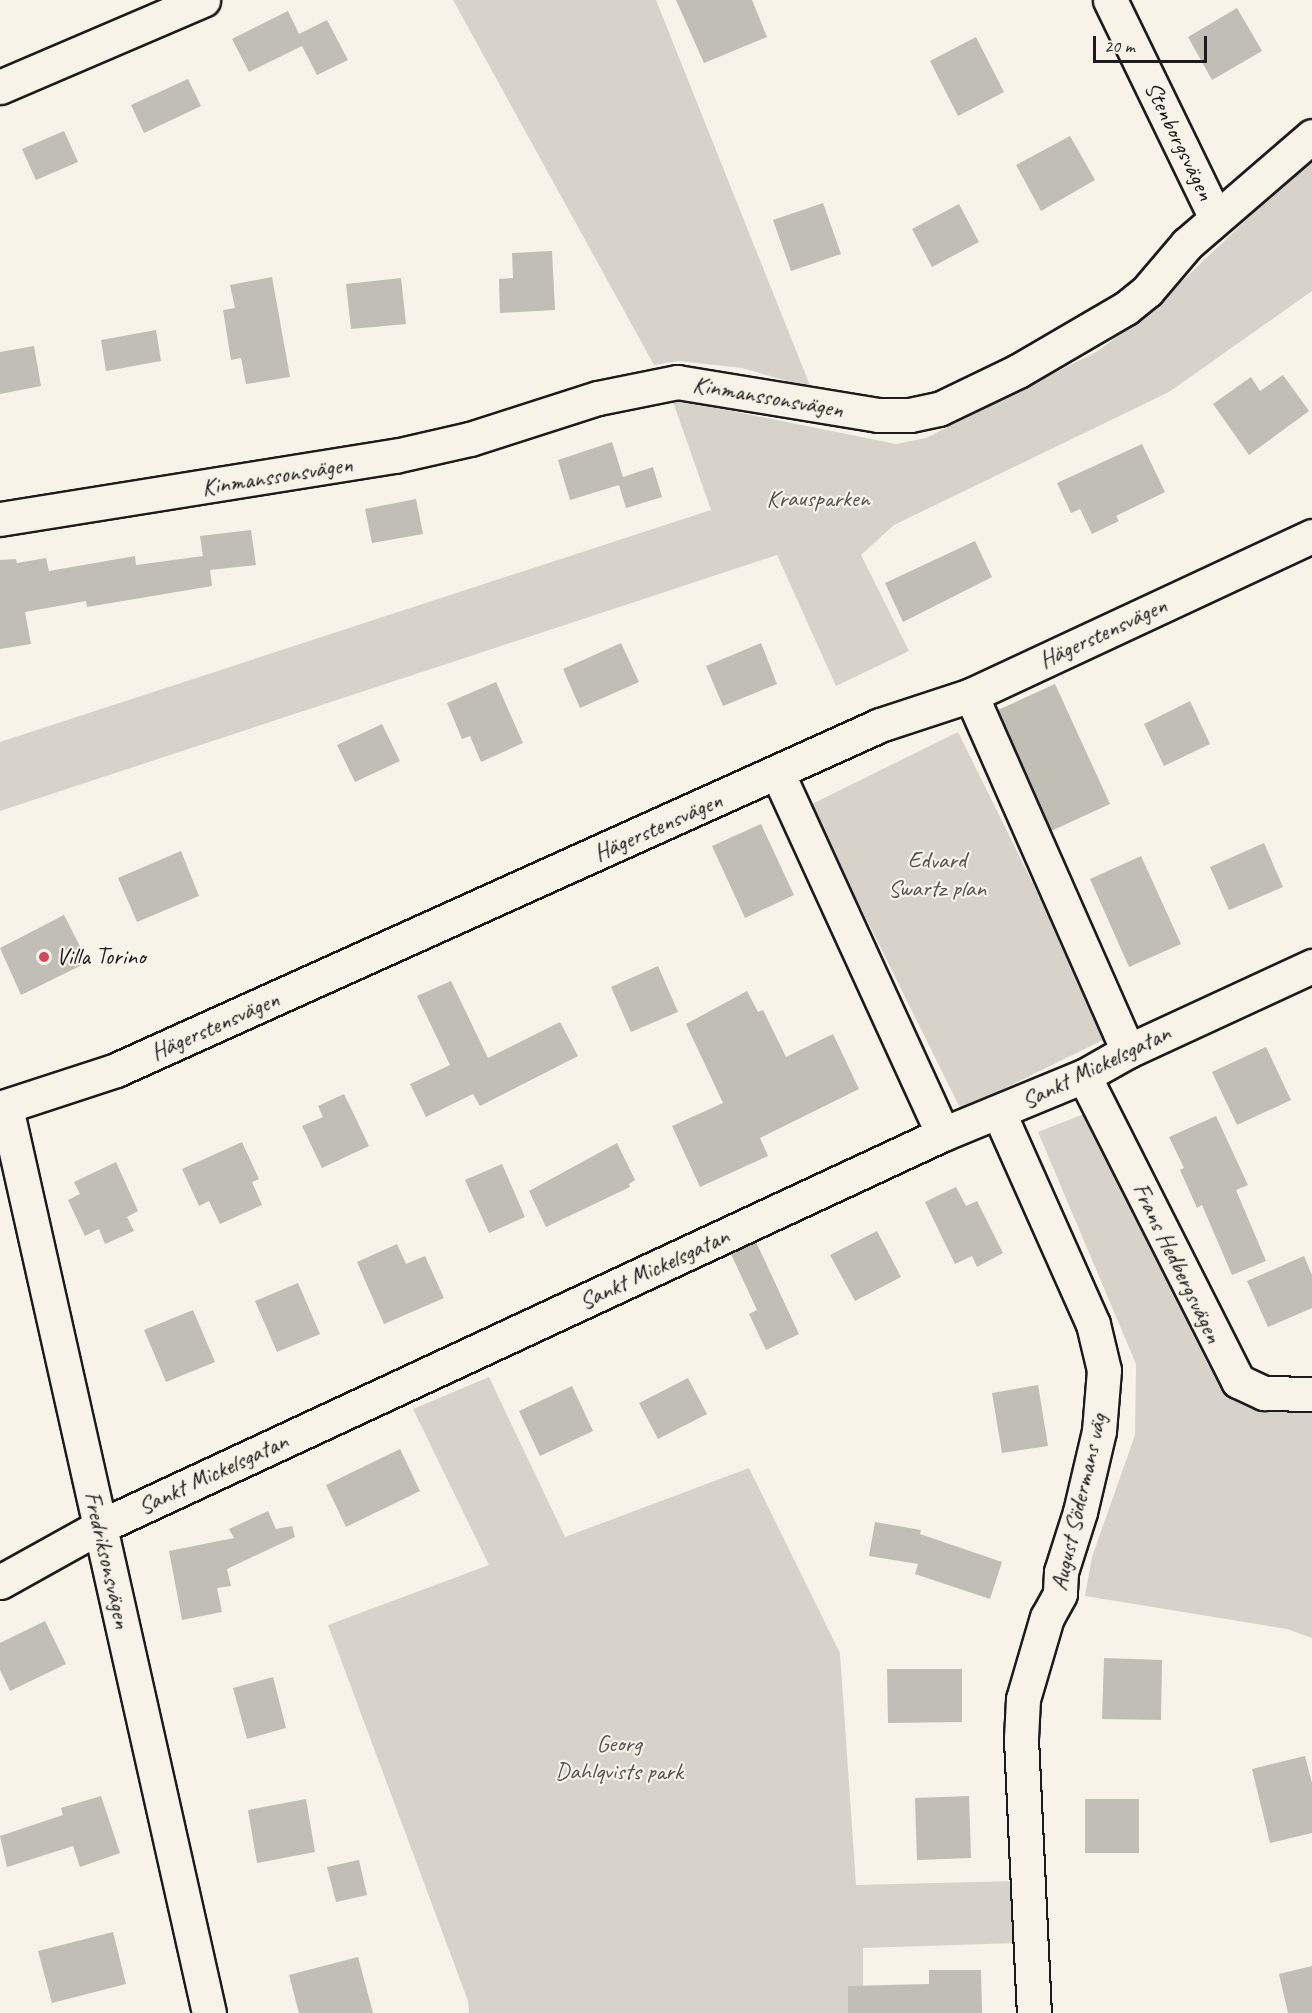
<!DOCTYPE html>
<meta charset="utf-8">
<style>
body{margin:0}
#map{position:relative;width:1312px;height:2013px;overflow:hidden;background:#f7f3e8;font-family:Caveat,sans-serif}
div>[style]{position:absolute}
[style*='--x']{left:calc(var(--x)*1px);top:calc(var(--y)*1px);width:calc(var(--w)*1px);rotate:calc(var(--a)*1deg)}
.green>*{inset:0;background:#d7d3cb}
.building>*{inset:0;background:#c0beb5}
.roads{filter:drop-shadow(2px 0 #1c1c1c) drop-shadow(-2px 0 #1c1c1c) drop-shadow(0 2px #1c1c1c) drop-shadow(0 -2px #1c1c1c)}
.minor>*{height:33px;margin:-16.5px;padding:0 16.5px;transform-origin:16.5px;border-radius:16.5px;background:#f7f3e8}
.dots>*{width:16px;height:16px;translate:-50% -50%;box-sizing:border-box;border:3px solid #f7f3e8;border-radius:50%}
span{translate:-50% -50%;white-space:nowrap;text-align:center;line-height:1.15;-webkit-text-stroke:4.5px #f7f3e8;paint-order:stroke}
.street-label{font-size:24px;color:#1c1c1c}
.park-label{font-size:24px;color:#545351}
.poi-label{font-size:24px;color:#1c1c1c}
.left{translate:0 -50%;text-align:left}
.scale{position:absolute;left:1093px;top:36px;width:114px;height:27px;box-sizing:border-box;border:3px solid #1c1c1c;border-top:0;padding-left:8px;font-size:18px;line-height:21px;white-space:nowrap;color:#1c1c1c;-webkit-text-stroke:4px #f7f3e8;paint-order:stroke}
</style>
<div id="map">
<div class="green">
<div style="clip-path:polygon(453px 0,656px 0,811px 388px,742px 368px,679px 361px,654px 365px)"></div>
<div style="clip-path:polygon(1312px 157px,1312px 291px,1169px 392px,894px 525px,861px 555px,909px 651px,836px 686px,777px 555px,0 811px,0 742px,711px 510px,672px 399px,896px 444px,926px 438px,1098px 351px,1154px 308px)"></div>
<div style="clip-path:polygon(958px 732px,1109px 1037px,961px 1110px,810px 805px)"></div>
<div style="clip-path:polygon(1089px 1112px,1208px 1365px,1225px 1389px,1262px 1406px,1312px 1411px,1312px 1638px,1287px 1629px,1085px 1596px,1092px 1557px,1135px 1435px,1136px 1364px,1038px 1132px)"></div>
<div style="clip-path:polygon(489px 1377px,565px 1537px,749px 1468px,840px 1653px,856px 1885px,1016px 1881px,1017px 1943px,863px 1948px,863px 2013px,469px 2013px,468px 2001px,328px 1625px,489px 1565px,413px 1409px)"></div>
</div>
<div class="building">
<div style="clip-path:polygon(676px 0,752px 0,767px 37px,704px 63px)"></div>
<div style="clip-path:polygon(1237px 8px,1262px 51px,1212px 80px,1188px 37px)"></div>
<div style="clip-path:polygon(288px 11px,299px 34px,327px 20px,348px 60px,317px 75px,302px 46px,249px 72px,232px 39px)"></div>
<div style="clip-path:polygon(976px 37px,1004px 92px,958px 116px,930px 61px)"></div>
<div style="clip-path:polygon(188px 79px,201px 106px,144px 133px,131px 105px)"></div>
<div style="clip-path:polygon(64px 131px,78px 162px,36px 180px,22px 149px)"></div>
<div style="clip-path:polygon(1070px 136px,1095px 180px,1041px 211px,1016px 165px)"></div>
<div style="clip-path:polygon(823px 203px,841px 254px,791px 271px,773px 220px)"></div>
<div style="clip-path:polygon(959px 204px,979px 242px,932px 267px,912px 229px)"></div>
<div style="clip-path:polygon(552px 251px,555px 310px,500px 313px,499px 279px,513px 278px,512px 253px)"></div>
<div style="clip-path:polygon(272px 277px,290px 377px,246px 384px,241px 358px,231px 360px,223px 310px,235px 308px,230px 285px)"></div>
<div style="clip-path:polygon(401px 278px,406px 324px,351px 329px,346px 284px)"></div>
<div style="clip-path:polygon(156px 330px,161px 361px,106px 371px,101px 340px)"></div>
<div style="clip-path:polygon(34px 346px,41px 386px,0 394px,0 352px)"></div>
<div style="clip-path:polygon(1283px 375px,1309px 411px,1249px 455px,1213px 404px,1251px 377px,1260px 391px)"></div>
<div style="clip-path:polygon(612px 442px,623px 477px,653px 467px,662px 497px,626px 508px,619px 485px,570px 500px,558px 460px)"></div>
<div style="clip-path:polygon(1142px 444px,1165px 492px,1116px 516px,1119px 521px,1092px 534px,1080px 509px,1071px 513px,1057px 483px)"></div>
<div style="clip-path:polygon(416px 499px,423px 534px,372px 543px,365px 509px)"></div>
<div style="clip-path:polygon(251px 530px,256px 565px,210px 570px,212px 586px,87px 607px,86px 601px,25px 612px,31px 644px,0 649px,0 560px,16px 559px,17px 563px,46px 558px,49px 571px,135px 556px,136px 565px,203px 556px,200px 536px)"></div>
<div style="clip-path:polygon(975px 541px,992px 577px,903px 622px,885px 583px)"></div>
<div style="clip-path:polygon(621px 643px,639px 682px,580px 708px,563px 669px)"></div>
<div style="clip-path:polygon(761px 643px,777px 684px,723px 706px,706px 666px)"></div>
<div style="clip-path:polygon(496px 682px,523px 743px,481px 762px,470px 736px,462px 739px,447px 703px)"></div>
<div style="clip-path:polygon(1055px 684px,1110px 804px,1051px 831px,998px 710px)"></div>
<div style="clip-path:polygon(1190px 701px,1210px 744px,1164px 766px,1144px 724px)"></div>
<div style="clip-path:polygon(382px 724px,400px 761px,355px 782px,337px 745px)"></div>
<div style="clip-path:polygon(761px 824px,794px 895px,745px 918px,712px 846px)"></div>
<div style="clip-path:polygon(1264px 843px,1283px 887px,1229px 910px,1210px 867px)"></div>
<div style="clip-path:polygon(181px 851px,199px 896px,137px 922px,118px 878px)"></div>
<div style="clip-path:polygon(1141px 856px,1181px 944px,1129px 967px,1090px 879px)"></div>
<div style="clip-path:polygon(64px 915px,88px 962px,21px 995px,0 948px)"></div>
<div style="clip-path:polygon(658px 966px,678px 1012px,631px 1032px,611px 987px)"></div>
<div style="clip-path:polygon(451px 981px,488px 1058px,560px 1022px,578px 1056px,480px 1106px,473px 1094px,426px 1117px,410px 1084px,450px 1065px,417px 996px)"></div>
<div style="clip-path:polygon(747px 991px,758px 1012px,763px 1010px,786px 1057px,833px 1034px,859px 1089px,760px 1138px,768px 1156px,700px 1187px,672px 1126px,723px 1103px,686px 1024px)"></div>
<div style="clip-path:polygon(1266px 1047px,1291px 1100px,1237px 1125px,1212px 1072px)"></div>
<div style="clip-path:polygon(344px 1094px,369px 1146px,322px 1168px,302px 1126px,323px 1117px,318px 1106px)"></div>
<div style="clip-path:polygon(1216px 1116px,1248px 1185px,1236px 1190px,1266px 1261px,1232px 1275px,1202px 1205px,1197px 1208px,1180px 1170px,1184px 1168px,1169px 1137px)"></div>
<div style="clip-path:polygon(242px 1142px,259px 1179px,252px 1182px,262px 1205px,220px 1224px,209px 1201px,199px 1206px,182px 1169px)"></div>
<div style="clip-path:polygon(617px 1143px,635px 1180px,629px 1184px,630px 1187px,546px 1227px,529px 1191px)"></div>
<div style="clip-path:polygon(116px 1162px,138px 1211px,127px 1217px,134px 1231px,105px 1244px,99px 1229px,85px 1236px,68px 1200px,80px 1194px,74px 1182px)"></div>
<div style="clip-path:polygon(502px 1164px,525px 1217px,489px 1233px,465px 1180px)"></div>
<div style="clip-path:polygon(956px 1187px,966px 1206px,977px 1201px,1003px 1253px,977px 1267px,972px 1256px,955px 1264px,925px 1202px)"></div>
<div style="clip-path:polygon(877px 1231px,901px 1277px,855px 1301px,830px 1255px)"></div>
<div style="clip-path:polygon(756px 1242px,799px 1334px,766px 1350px,749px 1314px,757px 1310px,731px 1254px)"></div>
<div style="clip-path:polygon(397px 1244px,406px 1264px,425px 1256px,444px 1298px,384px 1324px,357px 1262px)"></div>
<div style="clip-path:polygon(1304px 1256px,1312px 1275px,1312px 1308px,1268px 1327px,1247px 1281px)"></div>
<div style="clip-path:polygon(298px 1283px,320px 1334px,277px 1352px,255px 1301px)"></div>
<div style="clip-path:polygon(193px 1310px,215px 1362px,166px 1382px,144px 1330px)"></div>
<div style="clip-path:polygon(688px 1378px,707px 1414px,658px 1439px,639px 1403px)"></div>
<div style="clip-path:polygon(1038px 1385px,1048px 1446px,1002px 1453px,992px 1393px)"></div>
<div style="clip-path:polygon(572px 1386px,593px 1431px,540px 1456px,519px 1411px)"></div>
<div style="clip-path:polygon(400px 1449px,420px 1491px,346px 1527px,326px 1485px)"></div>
<div style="clip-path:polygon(268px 1511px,276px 1529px,292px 1526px,295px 1537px,227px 1569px,231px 1586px,217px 1588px,222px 1612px,182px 1620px,169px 1551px,234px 1538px,229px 1529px)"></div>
<div style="clip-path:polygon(875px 1522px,921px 1530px,920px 1534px,1002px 1562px,990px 1599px,915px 1574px,918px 1564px,869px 1556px)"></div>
<div style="clip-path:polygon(45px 1621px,66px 1664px,10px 1691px,0 1670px,0 1643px)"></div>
<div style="clip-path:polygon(1104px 1658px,1162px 1660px,1161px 1720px,1102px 1719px)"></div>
<div style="clip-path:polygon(887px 1669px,962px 1669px,962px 1722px,888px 1723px)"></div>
<div style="clip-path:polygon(273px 1677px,286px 1728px,247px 1739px,233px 1688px)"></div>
<div style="clip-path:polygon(1305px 1756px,1312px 1783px,1312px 1833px,1270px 1843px,1252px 1769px)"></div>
<div style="clip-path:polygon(101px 1796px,120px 1853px,80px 1867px,73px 1846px,7px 1867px,0 1836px,63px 1815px,61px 1808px)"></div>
<div style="clip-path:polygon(969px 1796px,971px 1858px,917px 1860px,915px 1798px)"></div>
<div style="clip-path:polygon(306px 1799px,315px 1852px,257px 1863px,248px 1810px)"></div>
<div style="clip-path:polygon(1085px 1799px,1139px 1799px,1139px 1853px,1085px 1853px)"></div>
<div style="clip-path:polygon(359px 1860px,367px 1895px,336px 1902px,327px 1867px)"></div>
<div style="clip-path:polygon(113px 1932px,126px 1984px,52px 2003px,38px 1951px)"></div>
<div style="clip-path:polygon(358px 1957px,373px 2013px,299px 2013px,289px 1975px)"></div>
<div style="clip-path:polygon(1312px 1966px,1312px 2013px,1288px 2013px,1279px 1974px)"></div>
<div style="clip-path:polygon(929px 1970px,981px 1970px,982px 2013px,848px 2013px,848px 1986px,929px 1984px)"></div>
</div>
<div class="roads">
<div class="minor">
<div style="--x:1110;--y:0;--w:242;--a:64.1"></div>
<div style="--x:0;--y:87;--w:221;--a:-23.2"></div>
<div style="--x:0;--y:519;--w:400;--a:-9.1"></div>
<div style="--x:395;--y:456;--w:77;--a:-12.8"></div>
<div style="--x:470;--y:439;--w:134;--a:-17.8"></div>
<div style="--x:598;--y:398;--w:81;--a:-11.4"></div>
<div style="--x:677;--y:382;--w:204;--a:9.3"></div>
<div style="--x:878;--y:415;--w:32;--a:0"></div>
<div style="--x:910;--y:415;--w:30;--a:-12"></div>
<div style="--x:939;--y:409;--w:88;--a:-25.7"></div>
<div style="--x:1018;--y:371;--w:125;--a:-30.3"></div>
<div style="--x:1126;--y:308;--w:27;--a:-39"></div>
<div style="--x:1147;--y:291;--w:62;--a:-49.6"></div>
<div style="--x:1187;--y:244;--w:165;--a:-40.8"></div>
<div style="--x:971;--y:695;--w:389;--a:66.2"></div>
<div style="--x:778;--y:774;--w:396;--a:65.4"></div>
<div style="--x:1084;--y:1076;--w:342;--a:63.2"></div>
<div style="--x:1238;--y:1381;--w:29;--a:25"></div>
<div style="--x:1264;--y:1393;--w:48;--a:1.2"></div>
<div style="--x:6;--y:1107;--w:928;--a:77.37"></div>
<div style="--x:0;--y:1108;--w:122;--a:-18.1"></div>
<div style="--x:116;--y:1070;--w:838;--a:-24.3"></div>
<div style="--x:880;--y:725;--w:96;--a:-18.2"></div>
<div style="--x:971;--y:695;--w:376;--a:-25"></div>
<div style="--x:999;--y:1113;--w:231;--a:66"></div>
<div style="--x:1093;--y:1324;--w:47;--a:76.6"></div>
<div style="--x:1104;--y:1370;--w:61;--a:94.7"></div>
<div style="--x:1099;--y:1431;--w:83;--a:103.2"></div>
<div style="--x:1080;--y:1512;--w:63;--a:107.6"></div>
<div style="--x:1061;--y:1572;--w:22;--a:93"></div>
<div style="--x:1060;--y:1594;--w:26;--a:119"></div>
<div style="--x:1047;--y:1617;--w:85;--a:106.3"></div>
<div style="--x:1023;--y:1699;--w:40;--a:92.9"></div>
<div style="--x:1021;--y:1739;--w:274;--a:87.3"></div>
<div style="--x:0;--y:1582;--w:113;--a:-29.1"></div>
<div style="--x:99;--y:1527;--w:931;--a:-24.97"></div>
<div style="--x:943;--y:1134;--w:152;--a:-22.4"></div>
<div style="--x:1084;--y:1076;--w:51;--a:-29.6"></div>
<div style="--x:1128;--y:1051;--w:203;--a:-24.8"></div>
</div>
</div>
<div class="dots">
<div style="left:44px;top:957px;background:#d1495b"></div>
</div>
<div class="street-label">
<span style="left:1179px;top:141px;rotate:64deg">Stenborgsvägen</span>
<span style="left:768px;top:397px;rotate:10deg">Kinmanssonsvägen</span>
<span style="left:277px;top:476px;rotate:-9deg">Kinmanssonsvägen</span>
<span style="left:1103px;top:633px;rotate:-25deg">Hägerstensvägen</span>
<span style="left:658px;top:827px;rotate:-24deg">Hägerstensvägen</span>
<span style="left:215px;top:1026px;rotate:-24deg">Hägerstensvägen</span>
<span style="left:1096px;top:1067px;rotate:-26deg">Sankt Mickelsgatan</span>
<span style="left:1177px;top:1263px;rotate:64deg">Frans Hedbergsvägen</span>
<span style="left:654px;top:1269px;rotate:-25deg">Sankt Mickelsgatan</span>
<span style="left:213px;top:1474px;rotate:-25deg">Sankt Mickelsgatan</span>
<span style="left:1079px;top:1502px;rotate:-77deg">August Södermans väg</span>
<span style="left:107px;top:1560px;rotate:77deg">Fredriksonsvägen</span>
</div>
<div class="park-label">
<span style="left:818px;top:499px">Krausparken</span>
<span style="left:937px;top:875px">Edvard<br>Swartz plan</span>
<span style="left:619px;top:1758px">Georg<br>Dahlqvists park</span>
</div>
<div class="poi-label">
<span class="left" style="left:56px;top:957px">Villa Torino</span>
</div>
<div class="scale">20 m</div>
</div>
